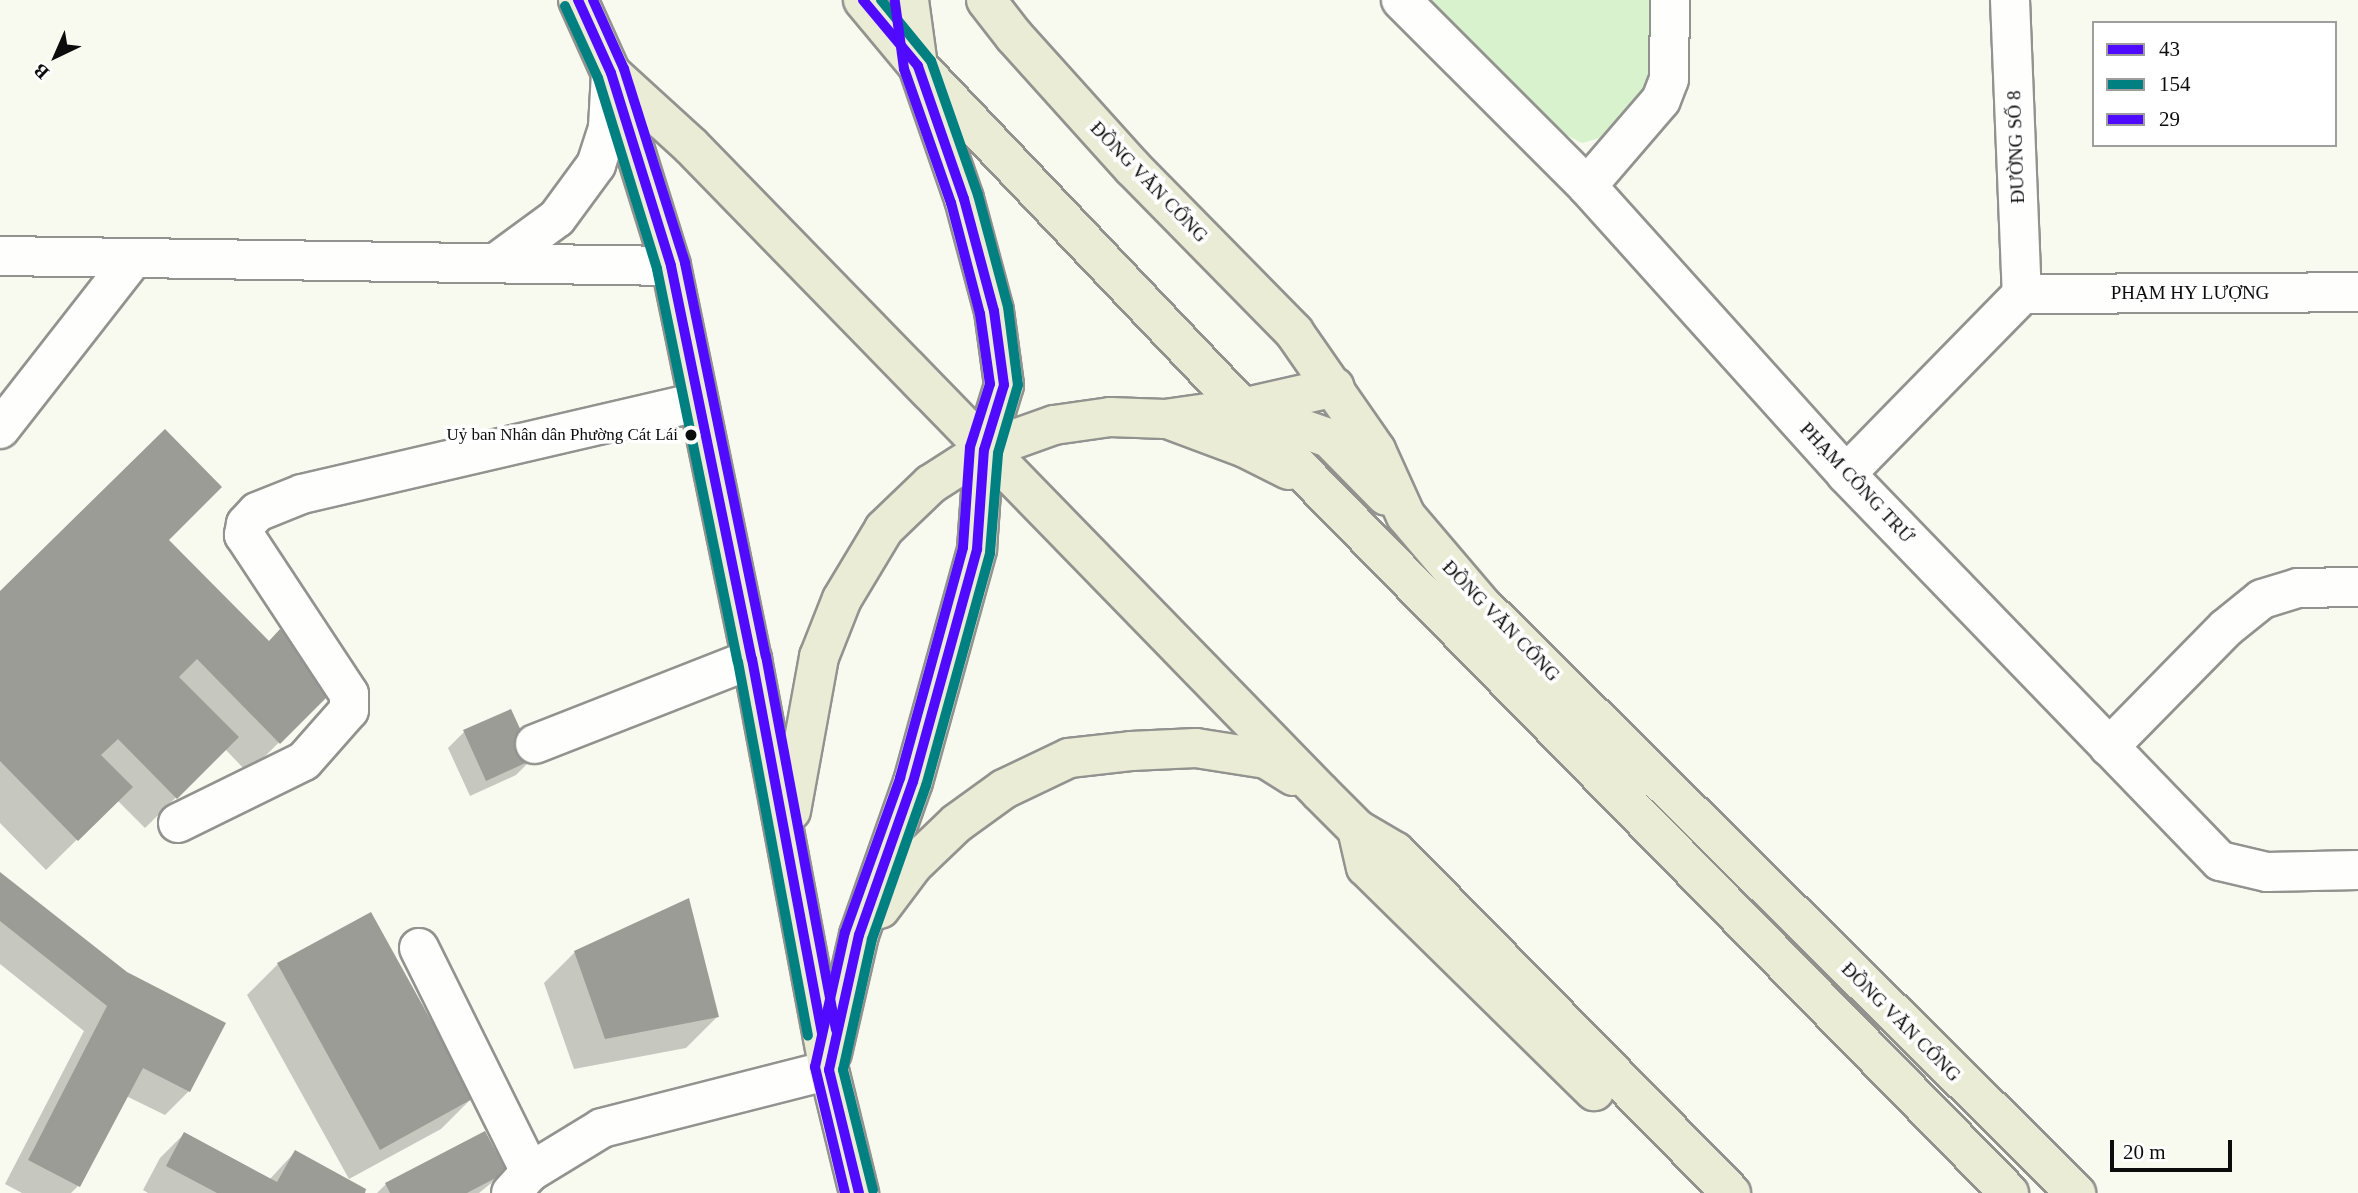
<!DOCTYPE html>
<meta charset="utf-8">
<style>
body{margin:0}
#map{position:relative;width:2358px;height:1193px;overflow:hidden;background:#f8faf0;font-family:"Times New Roman",serif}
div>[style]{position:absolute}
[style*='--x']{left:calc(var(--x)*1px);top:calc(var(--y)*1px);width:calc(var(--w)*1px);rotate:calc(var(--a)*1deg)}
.green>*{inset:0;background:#d8f2ce}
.shadow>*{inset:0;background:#0003}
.building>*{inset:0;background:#9c9c96}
.roads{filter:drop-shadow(2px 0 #92938f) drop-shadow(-2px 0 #92938f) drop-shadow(0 2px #92938f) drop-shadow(0 -2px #92938f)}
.minor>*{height:38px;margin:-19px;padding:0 19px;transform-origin:19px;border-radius:19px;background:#fefefd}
.major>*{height:38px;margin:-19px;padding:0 19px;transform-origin:19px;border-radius:19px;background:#eaecd6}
.bus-1>*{height:10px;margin:-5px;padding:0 5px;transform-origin:5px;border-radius:5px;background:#4f0aff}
.bus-2>*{height:10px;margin:-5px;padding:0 5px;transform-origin:5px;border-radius:5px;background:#008080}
.bus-3>*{height:10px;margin:-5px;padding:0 5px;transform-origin:5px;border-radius:5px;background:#4f0aff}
.dots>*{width:19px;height:19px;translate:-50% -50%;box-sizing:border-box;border:4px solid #fff;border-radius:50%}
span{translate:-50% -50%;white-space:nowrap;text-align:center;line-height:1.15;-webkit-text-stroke:7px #fff;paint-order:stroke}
.bus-label{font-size:17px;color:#0c0c0c}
.right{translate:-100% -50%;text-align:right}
.street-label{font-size:19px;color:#0c0c0c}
.legend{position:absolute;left:2092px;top:21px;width:245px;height:126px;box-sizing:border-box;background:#fff;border:2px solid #9e9e9e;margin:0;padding:9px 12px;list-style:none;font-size:21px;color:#0c0c0c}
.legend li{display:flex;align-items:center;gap:14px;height:35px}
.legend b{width:35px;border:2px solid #9e9e9e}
.north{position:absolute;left:21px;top:21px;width:70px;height:70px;-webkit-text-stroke:5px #fff;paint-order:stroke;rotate:224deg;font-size:19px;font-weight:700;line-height:28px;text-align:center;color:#0c0c0c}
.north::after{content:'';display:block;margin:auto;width:24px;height:32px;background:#0c0c0c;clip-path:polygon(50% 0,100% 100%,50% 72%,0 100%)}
.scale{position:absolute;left:2110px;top:1140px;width:122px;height:32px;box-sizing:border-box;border:4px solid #0c0c0c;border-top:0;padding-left:9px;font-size:21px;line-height:24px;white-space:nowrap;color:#0c0c0c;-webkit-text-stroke:5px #fff;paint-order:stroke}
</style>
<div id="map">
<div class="green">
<div style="clip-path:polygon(1430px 0,1669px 0,1672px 73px,1625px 131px,1582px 143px,1556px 130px)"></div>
</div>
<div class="shadow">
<div style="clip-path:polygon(167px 540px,268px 643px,335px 687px,248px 773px,225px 749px,145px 828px,117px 800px,46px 870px,0 823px,0 594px)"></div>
<div style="clip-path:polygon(464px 732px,532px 759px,516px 775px,470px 796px,448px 748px)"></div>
<div style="clip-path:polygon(0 874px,189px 1091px,165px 1115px,126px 1096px,78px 1186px,71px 1193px,22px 1193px,5px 1184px,84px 1031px,0 964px)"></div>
<div style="clip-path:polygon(575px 952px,717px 1017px,686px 1048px,574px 1069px,544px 983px)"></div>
<div style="clip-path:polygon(278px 964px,472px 1098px,441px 1129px,349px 1179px,247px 995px)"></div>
<div style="clip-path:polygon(184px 1134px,269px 1180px,295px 1152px,363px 1193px,148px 1193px,143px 1190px,160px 1158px)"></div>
<div style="clip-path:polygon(505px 1172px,479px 1193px,377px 1193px,386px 1184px)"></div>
</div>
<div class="building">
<div style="clip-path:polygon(165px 429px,222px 487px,169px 540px,269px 641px,280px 629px,337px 687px,280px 744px,197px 659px,179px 677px,239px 737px,177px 799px,118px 739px,101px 755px,133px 787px,78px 841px,0 761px,0 591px)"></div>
<div style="clip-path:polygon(511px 709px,534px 759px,486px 781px,463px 730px)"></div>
<div style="clip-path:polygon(0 872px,127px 972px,226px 1023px,190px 1092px,143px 1068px,80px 1187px,28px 1160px,107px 1006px,0 921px)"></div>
<div style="clip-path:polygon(689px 898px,719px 1017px,605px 1039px,574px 951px)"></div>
<div style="clip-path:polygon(371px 912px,474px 1098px,380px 1150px,277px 963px)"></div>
<div style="clip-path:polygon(485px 1131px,507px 1172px,467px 1193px,390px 1193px,385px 1183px)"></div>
<div style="clip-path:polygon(184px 1132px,277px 1182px,295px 1150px,366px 1189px,365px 1193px,217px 1193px,166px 1166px)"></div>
</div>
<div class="roads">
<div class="minor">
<div style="--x:1401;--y:0;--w:263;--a:45"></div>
<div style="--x:1587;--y:186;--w:387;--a:48"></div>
<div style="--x:1846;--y:474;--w:538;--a:45.98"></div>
<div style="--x:2220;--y:861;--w:48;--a:13.2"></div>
<div style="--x:2267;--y:872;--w:91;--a:-1.3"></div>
<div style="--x:2010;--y:0;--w:294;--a:87.7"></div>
<div style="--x:1587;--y:186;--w:113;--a:-49.3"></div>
<div style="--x:1661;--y:100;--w:22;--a:-69"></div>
<div style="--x:1669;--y:79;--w:79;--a:-89.3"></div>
<div style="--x:0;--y:256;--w:671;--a:0.85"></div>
<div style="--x:497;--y:262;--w:74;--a:-36.3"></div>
<div style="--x:557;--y:218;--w:66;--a:-53.7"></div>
<div style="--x:596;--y:165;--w:40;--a:-72"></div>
<div style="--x:608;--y:127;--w:53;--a:-86.8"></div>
<div style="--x:2022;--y:294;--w:336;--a:-0.3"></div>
<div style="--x:0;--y:429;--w:216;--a:-52"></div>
<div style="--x:1846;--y:474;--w:252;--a:-45.6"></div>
<div style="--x:535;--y:744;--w:233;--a:-21.4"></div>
<div style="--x:2109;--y:747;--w:167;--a:-45.5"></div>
<div style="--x:2226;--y:628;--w:46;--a:-38.9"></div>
<div style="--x:2262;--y:599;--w:38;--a:-17"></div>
<div style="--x:2298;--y:588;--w:60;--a:-1"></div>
<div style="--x:178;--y:823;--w:140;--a:-26.2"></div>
<div style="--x:304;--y:761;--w:68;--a:-48.6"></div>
<div style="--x:349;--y:710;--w:16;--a:-90"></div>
<div style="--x:349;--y:694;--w:191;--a:-123.4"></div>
<div style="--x:244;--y:535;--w:11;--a:-80"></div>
<div style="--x:246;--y:524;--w:16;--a:-47"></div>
<div style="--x:257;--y:512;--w:48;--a:-21.8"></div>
<div style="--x:302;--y:494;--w:406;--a:-13.1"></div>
<div style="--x:419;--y:948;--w:250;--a:63.6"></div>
<div style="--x:511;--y:1193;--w:28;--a:-48"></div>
<div style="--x:530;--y:1172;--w:84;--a:-31.4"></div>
<div style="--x:602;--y:1128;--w:234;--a:-14.3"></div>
</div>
<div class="major">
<div style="--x:578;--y:0;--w:80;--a:65.7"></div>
<div style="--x:611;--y:73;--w:202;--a:72.7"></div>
<div style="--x:671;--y:266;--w:401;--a:78.4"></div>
<div style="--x:752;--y:659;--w:418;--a:79.4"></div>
<div style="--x:829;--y:1070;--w:127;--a:76.3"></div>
<div style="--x:863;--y:0;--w:86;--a:50.2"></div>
<div style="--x:918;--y:66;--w:574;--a:46.48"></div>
<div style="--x:1313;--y:482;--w:995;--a:45.61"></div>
<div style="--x:986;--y:0;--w:46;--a:52.1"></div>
<div style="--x:1014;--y:36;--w:178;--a:48"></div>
<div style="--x:1133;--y:168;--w:230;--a:45.5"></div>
<div style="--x:1294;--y:332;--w:144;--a:55.2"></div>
<div style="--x:1376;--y:450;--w:72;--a:65.6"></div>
<div style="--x:1406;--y:516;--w:114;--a:49.6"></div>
<div style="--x:1480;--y:603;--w:839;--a:44.71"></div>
<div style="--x:611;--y:73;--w:108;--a:42.4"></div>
<div style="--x:691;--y:146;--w:902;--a:45.76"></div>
<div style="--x:1320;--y:792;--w:52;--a:45"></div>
<div style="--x:1357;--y:829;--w:45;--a:30.5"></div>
<div style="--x:1396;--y:852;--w:478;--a:45.5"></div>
<div style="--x:1248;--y:410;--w:86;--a:19.1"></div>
<div style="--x:1329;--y:438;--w:81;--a:45.5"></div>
<div style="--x:1170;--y:420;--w:80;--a:20.5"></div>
<div style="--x:1245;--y:448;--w:49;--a:26.6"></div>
<div style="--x:791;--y:811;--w:157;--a:-79.7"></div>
<div style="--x:819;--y:657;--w:62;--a:-68.4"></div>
<div style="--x:842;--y:599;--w:82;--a:-59"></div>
<div style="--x:884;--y:529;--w:65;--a:-43.8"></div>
<div style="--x:931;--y:484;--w:63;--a:-32.7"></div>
<div style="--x:984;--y:450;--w:74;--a:-19.7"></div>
<div style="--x:1054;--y:425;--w:57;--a:-8.1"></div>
<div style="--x:1110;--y:417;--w:55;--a:2.1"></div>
<div style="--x:1165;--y:419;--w:78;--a:-8.1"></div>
<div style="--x:1242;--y:408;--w:95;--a:-12.7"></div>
<div style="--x:1357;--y:829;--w:39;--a:77"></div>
<div style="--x:1366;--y:867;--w:320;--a:44.5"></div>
<div style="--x:880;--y:909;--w:55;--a:-53.1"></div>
<div style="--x:913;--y:865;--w:61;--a:-43.7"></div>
<div style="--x:957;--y:823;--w:58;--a:-35.9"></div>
<div style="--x:1004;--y:789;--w:72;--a:-25.5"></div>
<div style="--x:1069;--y:758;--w:62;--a:-6.4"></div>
<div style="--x:1131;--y:751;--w:65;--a:-2.6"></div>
<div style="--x:1196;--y:748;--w:71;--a:8.9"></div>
<div style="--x:1266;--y:759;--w:32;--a:32"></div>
<div style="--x:832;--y:1053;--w:121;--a:-77.1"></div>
<div style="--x:859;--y:935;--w:162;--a:-70.6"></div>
<div style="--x:913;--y:782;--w:242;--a:-74.6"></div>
<div style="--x:977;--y:549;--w:99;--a:-86"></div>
<div style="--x:984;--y:450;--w:68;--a:-72.9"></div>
<div style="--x:1004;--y:385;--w:75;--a:-97.7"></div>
<div style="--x:994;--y:311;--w:116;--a:-105"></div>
<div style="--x:964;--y:199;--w:141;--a:-109.1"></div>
<div style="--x:918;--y:66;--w:67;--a:-97.8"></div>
</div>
</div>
<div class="bus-1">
<div style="--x:578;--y:0;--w:80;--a:65.7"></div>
<div style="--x:611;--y:73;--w:202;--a:72.7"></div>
<div style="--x:671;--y:266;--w:401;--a:78.4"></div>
<div style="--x:752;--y:659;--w:380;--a:79.4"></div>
<div style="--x:859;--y:1193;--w:127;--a:-103.7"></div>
<div style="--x:829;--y:1070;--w:138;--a:-77.5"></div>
<div style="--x:859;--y:935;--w:162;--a:-70.6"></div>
<div style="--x:913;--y:782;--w:242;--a:-74.6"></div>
<div style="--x:977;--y:549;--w:99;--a:-86"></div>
<div style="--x:984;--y:450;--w:68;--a:-72.9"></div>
<div style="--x:1004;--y:385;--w:75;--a:-97.7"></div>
<div style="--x:994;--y:311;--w:116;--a:-105"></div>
<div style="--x:964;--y:199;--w:141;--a:-109.1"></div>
<div style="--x:918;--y:66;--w:86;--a:-129.8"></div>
</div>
<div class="bus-2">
<div style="--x:565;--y:6;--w:79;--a:65.4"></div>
<div style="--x:598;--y:78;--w:200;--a:72.8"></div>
<div style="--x:657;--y:269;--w:401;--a:78.4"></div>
<div style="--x:738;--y:662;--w:380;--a:79.4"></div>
<div style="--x:873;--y:1190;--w:124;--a:-104"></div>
<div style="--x:843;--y:1070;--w:134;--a:-77.5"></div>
<div style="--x:872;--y:939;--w:162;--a:-70.6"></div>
<div style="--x:926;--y:786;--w:242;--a:-74.6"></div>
<div style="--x:990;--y:553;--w:100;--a:-85.4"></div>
<div style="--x:998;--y:453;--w:71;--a:-73.6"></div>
<div style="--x:1018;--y:385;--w:79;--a:-97.3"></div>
<div style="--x:1008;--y:307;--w:116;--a:-105"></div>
<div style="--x:978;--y:195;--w:142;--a:-109.3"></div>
<div style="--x:931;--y:61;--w:79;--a:-129.3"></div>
</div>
<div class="bus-3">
<div style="--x:593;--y:0;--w:76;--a:65.8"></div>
<div style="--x:624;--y:69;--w:203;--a:72.5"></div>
<div style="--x:685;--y:263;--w:401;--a:78.4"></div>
<div style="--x:766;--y:656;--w:380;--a:79.4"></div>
<div style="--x:845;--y:1193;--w:130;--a:-103.4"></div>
<div style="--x:815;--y:1067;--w:138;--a:-77.5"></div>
<div style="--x:845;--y:932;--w:164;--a:-70.3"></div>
<div style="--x:900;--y:778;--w:239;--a:-74.7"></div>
<div style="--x:963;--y:547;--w:100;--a:-86"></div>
<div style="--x:970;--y:447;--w:66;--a:-72.4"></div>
<div style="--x:990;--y:384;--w:71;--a:-98.1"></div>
<div style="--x:980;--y:314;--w:115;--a:-104.6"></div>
<div style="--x:951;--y:203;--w:142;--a:-109.3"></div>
<div style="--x:904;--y:69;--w:68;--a:-97.7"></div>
</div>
<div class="dots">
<div style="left:691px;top:435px;background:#0c0c0c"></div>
</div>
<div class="bus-label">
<span class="right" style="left:678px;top:435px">Uỷ ban Nhân dân Phường Cát Lái</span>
</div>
<div class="street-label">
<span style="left:2016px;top:147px;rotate:-92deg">ĐƯỜNG SỐ 8</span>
<span style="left:1149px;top:182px;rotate:46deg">ĐỒNG VĂN CỐNG</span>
<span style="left:2190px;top:293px">PHẠM HY LƯỢNG</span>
<span style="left:1857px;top:483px;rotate:47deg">PHẠM CÔNG TRỨ</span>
<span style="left:1501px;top:621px;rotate:46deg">ĐỒNG VĂN CỐNG</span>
<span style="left:1901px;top:1022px;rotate:45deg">ĐỒNG VĂN CỐNG</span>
</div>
<ul class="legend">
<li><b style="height:9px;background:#4f0aff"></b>43</li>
<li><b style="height:9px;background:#008080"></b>154</li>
<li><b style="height:9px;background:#4f0aff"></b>29</li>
</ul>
<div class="north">B</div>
<div class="scale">20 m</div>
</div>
